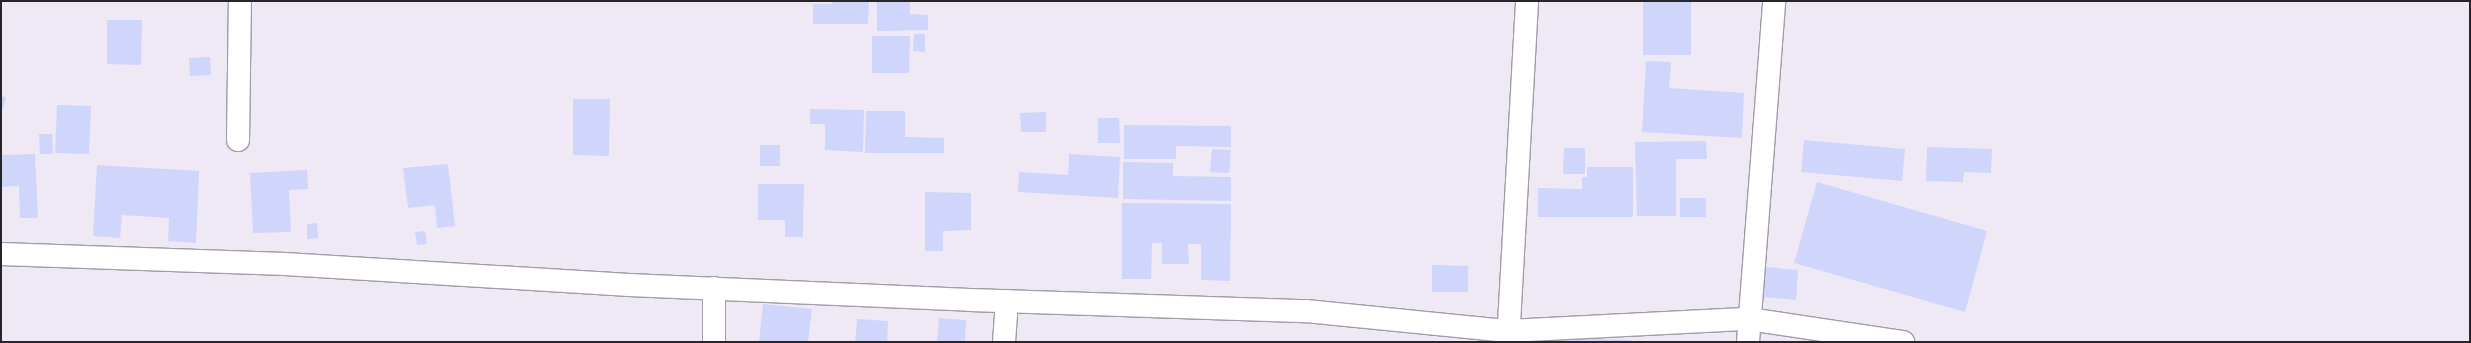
<!DOCTYPE html>
<style>
body{margin:0}
#map{position:relative;width:2471px;height:343px;overflow:hidden;background:#efe9f6;font-family:Karla,sans-serif}
div>[style]{position:absolute}
[style*='--x']{left:calc(var(--x)*1px);top:calc(var(--y)*1px);width:calc(var(--w)*1px);rotate:calc(var(--a)*1deg)}
.building>*{inset:0;background:#d0d5fc}
.roads{filter:drop-shadow(1px 0 #a19ca8) drop-shadow(-1px 0 #a19ca8) drop-shadow(0 1px #a19ca8) drop-shadow(0 -1px #a19ca8)}
.minor>*{height:22px;margin:-11px;padding:0 11px;transform-origin:11px;border-radius:11px;background:#fff}
span{translate:-50% -50%;white-space:nowrap;text-align:center;line-height:1.15;-webkit-text-stroke:4px #fff;paint-order:stroke}
.frame{position:absolute;inset:0;border:2px solid #28252a;pointer-events:none}
</style>
<div id="map">
<div class="building">
<div style="clip-path:polygon(832px 1px,869px 1px,868px 24px,813px 24px,813px 4px,832px 4px)"></div>
<div style="clip-path:polygon(877px 1px,910px 1px,910px 14px,928px 15px,928px 30px,877px 31px)"></div>
<div style="clip-path:polygon(1643px 1px,1691px 1px,1691px 55px,1643px 55px)"></div>
<div style="clip-path:polygon(107px 20px,142px 20px,141px 65px,107px 64px)"></div>
<div style="clip-path:polygon(914px 34px,925px 34px,925px 52px,913px 51px)"></div>
<div style="clip-path:polygon(872px 36px,910px 36px,909px 73px,872px 73px)"></div>
<div style="clip-path:polygon(210px 57px,211px 75px,190px 76px,189px 58px)"></div>
<div style="clip-path:polygon(1646px 61px,1671px 62px,1669px 88px,1744px 93px,1742px 138px,1642px 132px)"></div>
<div style="clip-path:polygon(1px 96px,6px 97px,3px 109px,1px 109px)"></div>
<div style="clip-path:polygon(573px 99px,610px 99px,609px 156px,573px 155px)"></div>
<div style="clip-path:polygon(57px 105px,91px 106px,89px 154px,55px 153px)"></div>
<div style="clip-path:polygon(810px 109px,864px 110px,863px 152px,825px 150px,825px 124px,810px 124px)"></div>
<div style="clip-path:polygon(866px 111px,905px 111px,905px 137px,944px 138px,944px 153px,865px 153px)"></div>
<div style="clip-path:polygon(1046px 112px,1046px 132px,1021px 132px,1020px 113px)"></div>
<div style="clip-path:polygon(1098px 118px,1119px 118px,1120px 143px,1098px 143px)"></div>
<div style="clip-path:polygon(1124px 125px,1231px 126px,1231px 147px,1176px 146px,1176px 159px,1124px 159px)"></div>
<div style="clip-path:polygon(39px 134px,52px 134px,53px 154px,40px 154px)"></div>
<div style="clip-path:polygon(1804px 140px,1905px 149px,1902px 181px,1801px 172px)"></div>
<div style="clip-path:polygon(1706px 141px,1707px 159px,1676px 159px,1676px 216px,1637px 216px,1635px 142px)"></div>
<div style="clip-path:polygon(760px 145px,780px 145px,780px 166px,760px 166px)"></div>
<div style="clip-path:polygon(1927px 147px,1992px 149px,1991px 173px,1964px 172px,1963px 182px,1926px 181px)"></div>
<div style="clip-path:polygon(1564px 148px,1585px 148px,1585px 174px,1563px 174px)"></div>
<div style="clip-path:polygon(1212px 149px,1231px 150px,1229px 173px,1210px 172px)"></div>
<div style="clip-path:polygon(35px 154px,38px 218px,20px 218px,19px 186px,1px 187px,1px 155px)"></div>
<div style="clip-path:polygon(1069px 154px,1120px 157px,1118px 198px,1018px 192px,1019px 172px,1068px 175px)"></div>
<div style="clip-path:polygon(1123px 162px,1173px 163px,1173px 176px,1231px 177px,1231px 201px,1123px 199px)"></div>
<div style="clip-path:polygon(448px 164px,455px 226px,437px 228px,435px 205px,408px 208px,403px 168px)"></div>
<div style="clip-path:polygon(97px 165px,199px 171px,196px 243px,168px 241px,169px 218px,122px 215px,120px 238px,93px 236px)"></div>
<div style="clip-path:polygon(1587px 167px,1633px 167px,1633px 217px,1538px 217px,1538px 188px,1582px 189px,1582px 177px,1587px 177px)"></div>
<div style="clip-path:polygon(307px 170px,308px 189px,289px 190px,291px 232px,253px 233px,250px 173px)"></div>
<div style="clip-path:polygon(1817px 182px,1987px 231px,1965px 312px,1794px 263px)"></div>
<div style="clip-path:polygon(758px 184px,804px 184px,803px 237px,785px 237px,785px 220px,758px 220px)"></div>
<div style="clip-path:polygon(925px 192px,971px 193px,971px 230px,943px 231px,943px 251px,925px 251px)"></div>
<div style="clip-path:polygon(1680px 198px,1706px 198px,1706px 217px,1680px 217px)"></div>
<div style="clip-path:polygon(1122px 203px,1231px 204px,1230px 281px,1201px 280px,1201px 244px,1188px 244px,1189px 264px,1162px 264px,1162px 243px,1152px 243px,1151px 279px,1122px 279px)"></div>
<div style="clip-path:polygon(317px 223px,318px 238px,307px 239px,307px 224px)"></div>
<div style="clip-path:polygon(425px 231px,427px 244px,417px 245px,415px 232px)"></div>
<div style="clip-path:polygon(1432px 265px,1468px 266px,1468px 292px,1432px 292px)"></div>
<div style="clip-path:polygon(1765px 267px,1798px 270px,1796px 300px,1763px 297px)"></div>
<div style="clip-path:polygon(763px 304px,812px 309px,808px 342px,759px 342px)"></div>
<div style="clip-path:polygon(939px 318px,966px 320px,965px 342px,937px 342px)"></div>
<div style="clip-path:polygon(857px 319px,888px 321px,887px 342px,855px 342px)"></div>
<div style="clip-path:polygon(1527px 337px,1631px 340px,1631px 342px,1527px 342px)"></div>
</div>
<div class="roads">
<div class="minor">
<div style="--x:238;--y:140;--w:139;--a:-89.2"></div>
<div style="--x:1;--y:254;--w:284;--a:2"></div>
<div style="--x:285;--y:264;--w:345;--a:3.5"></div>
<div style="--x:629;--y:285;--w:341;--a:2.5"></div>
<div style="--x:970;--y:300;--w:336;--a:1.9"></div>
<div style="--x:1306;--y:311;--w:203;--a:5.7"></div>
<div style="--x:1508;--y:331;--w:241;--a:-2.9"></div>
<div style="--x:1749;--y:319;--w:156;--a:8.5"></div>
<div style="--x:714;--y:342;--w:54;--a:-90"></div>
<div style="--x:1004;--y:342;--w:41;--a:-85.8"></div>
<div style="--x:1508;--y:342;--w:342;--a:-86.8"></div>
<div style="--x:1748;--y:342;--w:342;--a:-85.6"></div>
</div>
</div>
<div class="frame"></div>
</div>
